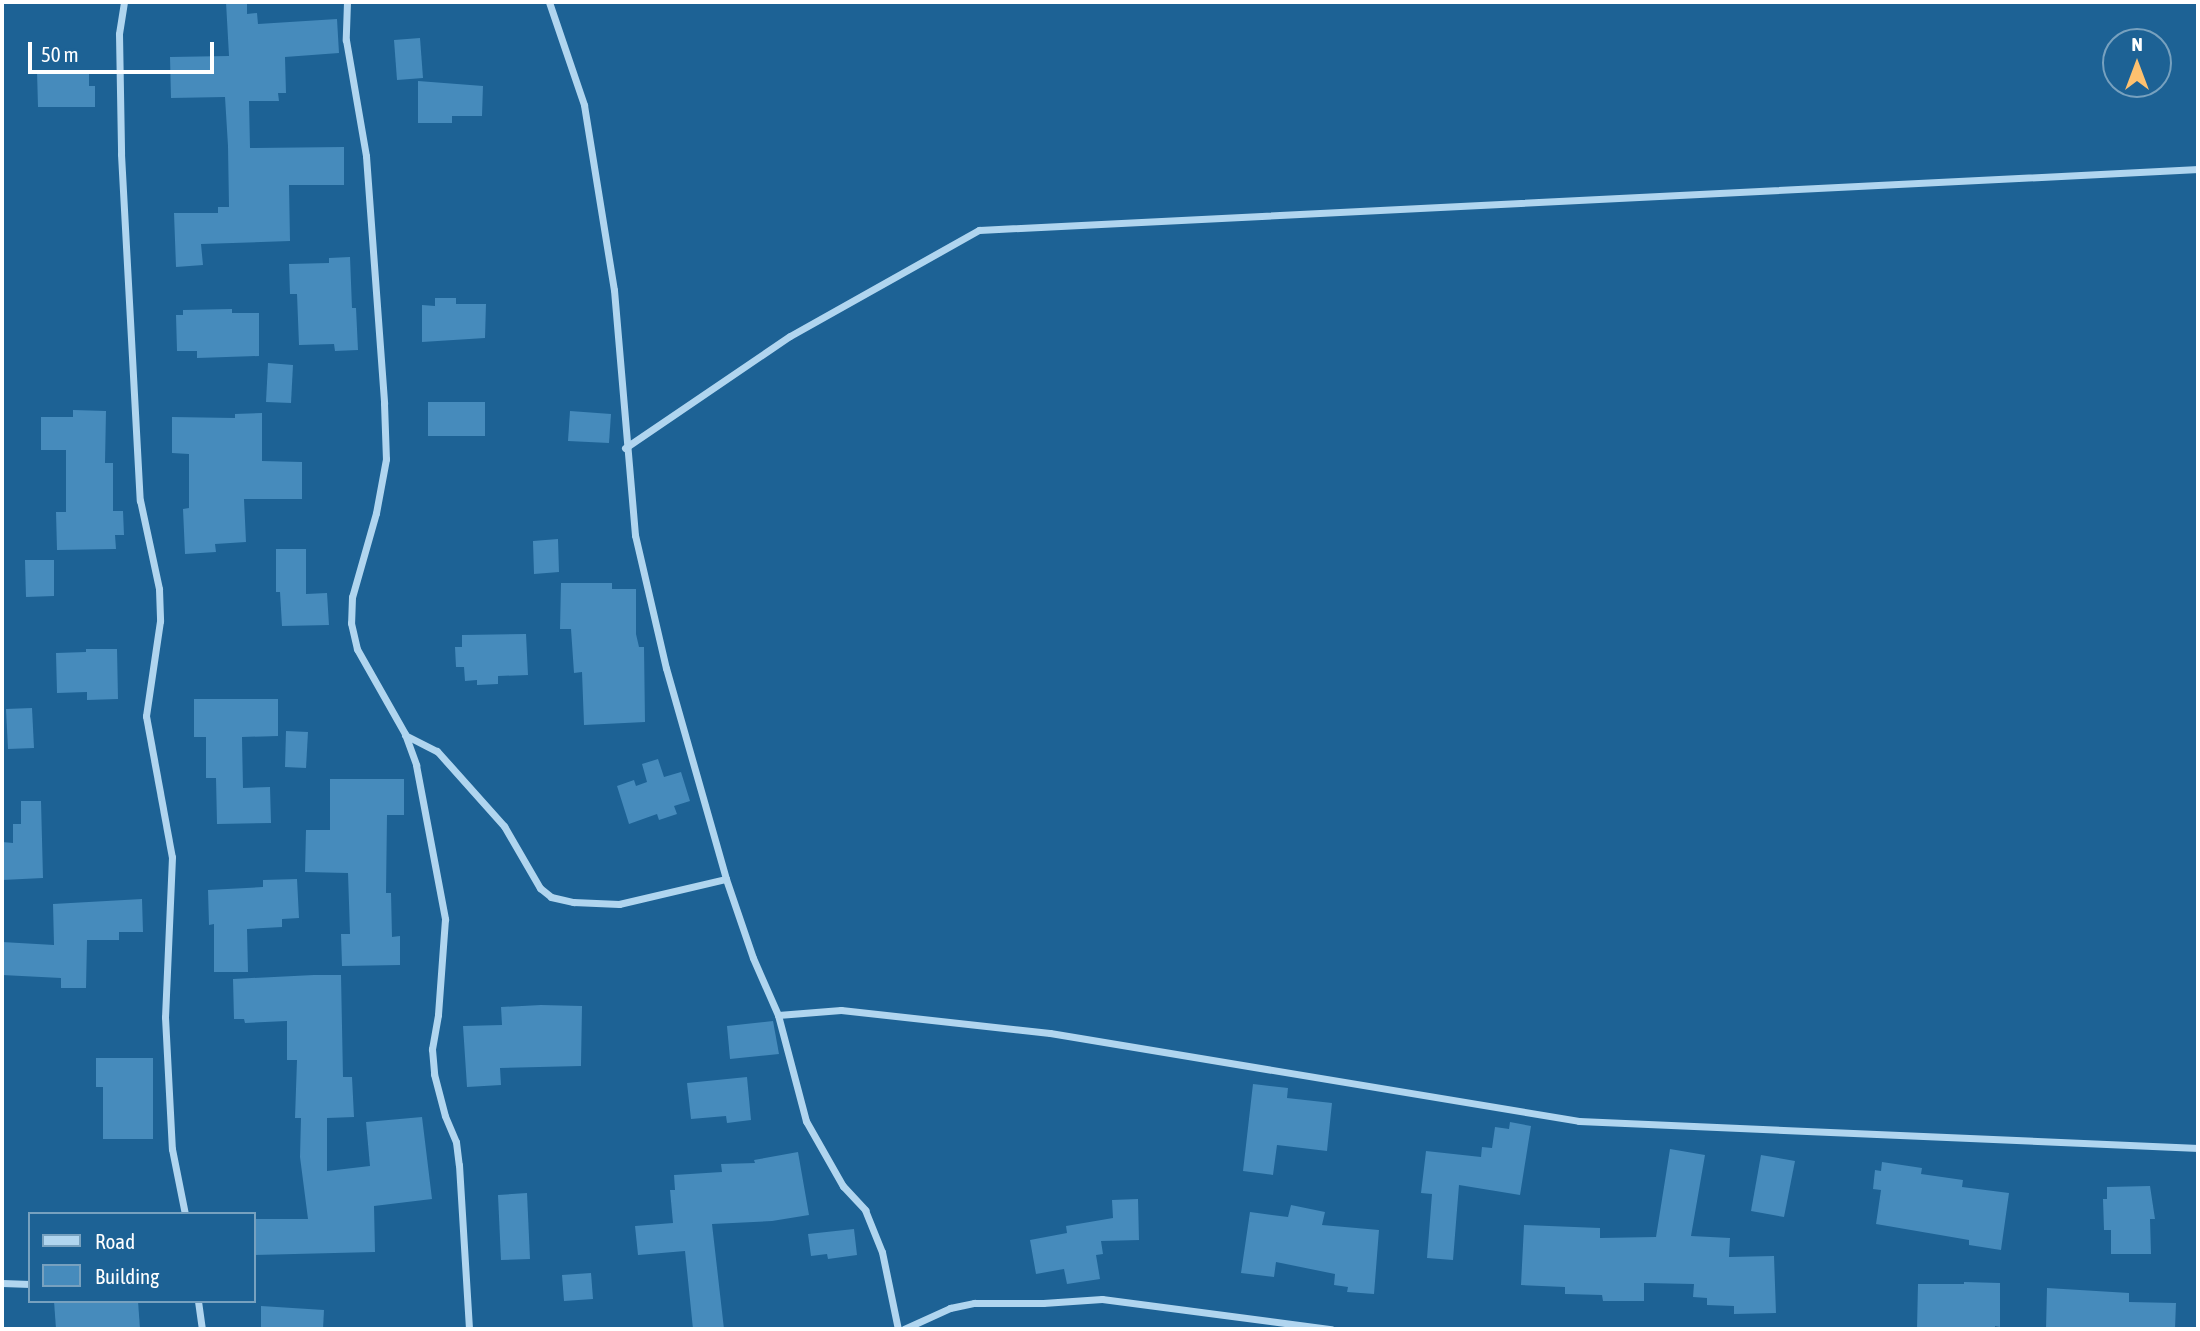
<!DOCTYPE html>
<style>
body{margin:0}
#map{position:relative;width:2200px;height:1331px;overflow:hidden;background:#1d6295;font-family:"Asap Condensed",sans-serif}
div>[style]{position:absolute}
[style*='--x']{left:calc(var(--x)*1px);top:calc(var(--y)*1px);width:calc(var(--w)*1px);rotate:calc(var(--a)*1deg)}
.building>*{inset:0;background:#468bbc}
.minor>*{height:7px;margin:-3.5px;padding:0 3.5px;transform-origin:3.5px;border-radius:3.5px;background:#b0d5ef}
span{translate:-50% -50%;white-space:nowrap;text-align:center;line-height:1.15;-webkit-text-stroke:6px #1d6295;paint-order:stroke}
.frame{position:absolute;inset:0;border:4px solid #fff;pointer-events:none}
.legend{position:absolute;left:28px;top:1212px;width:228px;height:91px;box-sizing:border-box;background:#1d6295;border:2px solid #77a1bf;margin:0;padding:9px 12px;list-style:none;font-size:21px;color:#fff}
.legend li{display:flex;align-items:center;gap:14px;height:35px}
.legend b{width:35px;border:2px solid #77a1bf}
.north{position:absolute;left:2102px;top:28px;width:70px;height:70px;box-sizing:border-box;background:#1d6295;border:2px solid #77a1bf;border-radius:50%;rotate:0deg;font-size:19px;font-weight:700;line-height:28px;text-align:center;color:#fff}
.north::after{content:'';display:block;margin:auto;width:24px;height:32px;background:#fec16f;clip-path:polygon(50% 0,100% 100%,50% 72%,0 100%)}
.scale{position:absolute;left:28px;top:42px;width:186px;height:32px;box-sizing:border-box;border:4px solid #fff;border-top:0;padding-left:9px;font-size:21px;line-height:24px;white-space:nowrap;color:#fff;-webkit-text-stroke:5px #1d6295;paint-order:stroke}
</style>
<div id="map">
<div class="building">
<div style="clip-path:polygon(226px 2px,247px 2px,247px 14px,257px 13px,258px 24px,337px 19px,339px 53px,285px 57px,286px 93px,278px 93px,279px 101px,249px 101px,250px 148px,344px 147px,344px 185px,289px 185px,290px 241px,201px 244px,203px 265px,176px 267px,174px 213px,218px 213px,218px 207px,229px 207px,228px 146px,225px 97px,171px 98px,170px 57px,229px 56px)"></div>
<div style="clip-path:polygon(420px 38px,423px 78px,397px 80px,394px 40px)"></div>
<div style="clip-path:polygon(37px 71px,89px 71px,89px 86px,95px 86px,95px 107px,38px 107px)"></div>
<div style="clip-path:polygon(418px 81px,483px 86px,482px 116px,452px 116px,452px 123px,418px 123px)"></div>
<div style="clip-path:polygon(350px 257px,352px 308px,356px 308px,358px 350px,335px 351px,334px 344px,299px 345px,297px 294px,290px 294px,289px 264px,329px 263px,329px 258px)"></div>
<div style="clip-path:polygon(435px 298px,456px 298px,456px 304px,486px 304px,485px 338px,422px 342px,422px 305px,435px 306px)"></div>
<div style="clip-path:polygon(232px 309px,232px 313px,259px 313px,259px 356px,197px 358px,197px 351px,177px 351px,176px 315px,183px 315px,183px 310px)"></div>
<div style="clip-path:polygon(268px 363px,293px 365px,291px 403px,266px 402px)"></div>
<div style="clip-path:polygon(428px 402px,485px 402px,485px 436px,428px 436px)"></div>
<div style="clip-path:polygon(73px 410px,106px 411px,105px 463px,113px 463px,113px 511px,123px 511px,124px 535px,115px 535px,116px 549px,57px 550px,56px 512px,66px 512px,66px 450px,41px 450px,41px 417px,73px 417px)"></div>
<div style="clip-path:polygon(570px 411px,611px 414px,609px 443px,568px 441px)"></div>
<div style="clip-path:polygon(262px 413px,262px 461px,302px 462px,302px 499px,244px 499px,246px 542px,215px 544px,216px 552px,185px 554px,183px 509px,189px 508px,189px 454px,172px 453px,172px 417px,235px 418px,235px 414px)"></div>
<div style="clip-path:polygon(558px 539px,559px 572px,534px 574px,533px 541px)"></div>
<div style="clip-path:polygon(276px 549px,306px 549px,306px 594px,327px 593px,329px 625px,282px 626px,280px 592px,276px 592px)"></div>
<div style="clip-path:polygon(25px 560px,54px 560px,54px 596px,26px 597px)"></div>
<div style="clip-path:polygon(561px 583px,612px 583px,612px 589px,636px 589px,636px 634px,639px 647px,644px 647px,645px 722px,584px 725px,582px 672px,574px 673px,571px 629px,560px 629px)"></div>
<div style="clip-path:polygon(526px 634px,528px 675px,498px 676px,498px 684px,477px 685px,477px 680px,465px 681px,464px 667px,456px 667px,455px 647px,462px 647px,462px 635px)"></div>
<div style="clip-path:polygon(86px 649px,117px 649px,118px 699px,87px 700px,87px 692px,57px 693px,56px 653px,86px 652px)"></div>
<div style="clip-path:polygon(194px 699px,278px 699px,278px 736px,242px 737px,243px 788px,270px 787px,271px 823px,217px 824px,216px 778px,206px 778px,206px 737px,194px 737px)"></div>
<div style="clip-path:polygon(32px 708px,34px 748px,8px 749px,6px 709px)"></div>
<div style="clip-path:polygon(286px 731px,308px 732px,306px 768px,285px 767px)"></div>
<div style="clip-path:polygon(658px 759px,664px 777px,681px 772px,690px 801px,674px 806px,677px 814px,659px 820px,657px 814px,629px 824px,617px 786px,634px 780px,636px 786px,647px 782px,642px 764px)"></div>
<div style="clip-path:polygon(330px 779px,404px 779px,404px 815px,387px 815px,386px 893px,391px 893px,392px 937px,400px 936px,400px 965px,342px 966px,341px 934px,350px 934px,348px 873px,305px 872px,306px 830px,330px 830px)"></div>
<div style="clip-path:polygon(21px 801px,41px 801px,43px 878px,2px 880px,2px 842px,13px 843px,13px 824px,21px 824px)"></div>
<div style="clip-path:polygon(297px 879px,299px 918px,282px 919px,282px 927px,247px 929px,248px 972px,214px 972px,214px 924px,209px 925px,208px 890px,263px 887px,263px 880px)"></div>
<div style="clip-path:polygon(142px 899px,143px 932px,119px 932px,119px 940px,87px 940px,86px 988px,61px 988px,61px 978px,2px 975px,2px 942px,54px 945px,53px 904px)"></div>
<div style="clip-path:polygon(314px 975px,341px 975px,343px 1077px,352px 1077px,354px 1117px,327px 1118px,327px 1171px,370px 1166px,366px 1122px,422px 1117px,432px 1199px,374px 1206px,375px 1252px,254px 1255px,254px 1219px,308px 1219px,300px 1157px,301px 1118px,295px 1118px,297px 1060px,287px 1060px,287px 1021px,245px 1023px,244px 1019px,234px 1019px,233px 979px)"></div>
<div style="clip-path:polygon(541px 1005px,582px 1006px,581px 1066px,500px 1068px,501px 1085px,467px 1087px,463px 1026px,502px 1025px,501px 1007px)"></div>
<div style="clip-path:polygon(773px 1021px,779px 1054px,730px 1059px,727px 1026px)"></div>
<div style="clip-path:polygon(96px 1058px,153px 1058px,153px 1139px,103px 1139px,103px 1087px,96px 1087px)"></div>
<div style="clip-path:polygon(747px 1077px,751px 1120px,727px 1123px,726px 1116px,691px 1119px,687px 1083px)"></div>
<div style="clip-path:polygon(1253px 1084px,1288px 1088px,1287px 1098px,1332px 1103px,1327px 1151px,1277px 1145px,1273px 1175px,1243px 1171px)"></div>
<div style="clip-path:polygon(1510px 1122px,1531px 1126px,1520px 1195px,1459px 1185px,1453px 1260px,1427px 1258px,1432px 1194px,1421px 1193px,1426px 1151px,1481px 1157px,1482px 1147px,1492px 1148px,1495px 1127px,1509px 1129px)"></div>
<div style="clip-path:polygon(1670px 1149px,1705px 1155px,1691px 1236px,1730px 1238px,1729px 1257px,1774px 1256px,1776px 1313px,1734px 1314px,1734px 1306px,1707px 1305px,1707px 1298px,1693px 1297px,1694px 1284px,1644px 1283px,1644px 1301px,1603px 1301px,1602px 1295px,1565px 1294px,1565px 1287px,1521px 1285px,1524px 1225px,1600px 1228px,1600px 1238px,1656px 1237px)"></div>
<div style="clip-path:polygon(798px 1152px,809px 1215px,772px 1221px,712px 1224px,724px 1329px,693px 1329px,685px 1251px,638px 1255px,635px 1226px,673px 1223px,670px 1190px,675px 1190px,674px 1175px,722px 1172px,721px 1164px,755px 1163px,754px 1160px)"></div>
<div style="clip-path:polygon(1761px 1155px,1795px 1161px,1784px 1217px,1751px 1211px)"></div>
<div style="clip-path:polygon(1882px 1162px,1922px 1168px,1921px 1174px,1963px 1180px,1962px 1187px,2009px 1193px,2001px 1250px,1969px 1245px,1969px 1240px,1876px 1224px,1881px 1190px,1873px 1189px,1875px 1170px,1881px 1171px)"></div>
<div style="clip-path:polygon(2150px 1186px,2155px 1219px,2150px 1219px,2151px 1254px,2111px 1254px,2111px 1230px,2104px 1230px,2103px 1199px,2107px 1199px,2107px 1187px)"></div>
<div style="clip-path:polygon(527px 1193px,530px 1259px,501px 1260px,498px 1195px)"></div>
<div style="clip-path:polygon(1138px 1199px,1139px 1240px,1101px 1241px,1103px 1254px,1096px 1255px,1100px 1279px,1067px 1284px,1064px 1269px,1036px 1274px,1030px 1240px,1067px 1233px,1066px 1226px,1113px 1218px,1112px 1200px)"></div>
<div style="clip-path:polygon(1291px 1205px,1325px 1212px,1322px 1225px,1379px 1230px,1374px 1294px,1347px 1292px,1348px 1287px,1334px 1285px,1335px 1274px,1276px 1262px,1274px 1277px,1241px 1273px,1250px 1212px,1288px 1217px)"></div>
<div style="clip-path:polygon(854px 1229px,857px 1255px,828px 1259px,827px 1254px,811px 1256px,808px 1234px)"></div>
<div style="clip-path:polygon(591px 1273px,593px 1299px,564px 1301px,562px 1275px)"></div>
<div style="clip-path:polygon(1964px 1282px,2000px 1283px,2000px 1327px,1995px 1326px,1995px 1329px,1917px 1329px,1918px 1284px,1964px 1284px)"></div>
<div style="clip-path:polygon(2047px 1288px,2129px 1293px,2129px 1302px,2176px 1303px,2175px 1329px,2046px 1329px)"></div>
<div style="clip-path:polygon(54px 1301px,138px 1301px,140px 1329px,56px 1329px)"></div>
<div style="clip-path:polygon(261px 1306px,324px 1310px,323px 1329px,261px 1329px)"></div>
</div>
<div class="minor">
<div style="--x:124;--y:2;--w:32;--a:99"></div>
<div style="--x:119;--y:34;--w:120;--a:89"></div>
<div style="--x:121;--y:154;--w:347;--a:86.9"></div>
<div style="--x:140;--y:500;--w:91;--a:77.9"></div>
<div style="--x:159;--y:589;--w:32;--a:88"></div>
<div style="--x:160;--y:621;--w:96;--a:98.4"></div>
<div style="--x:146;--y:716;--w:143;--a:79.6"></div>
<div style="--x:172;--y:857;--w:160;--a:92.5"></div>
<div style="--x:165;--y:1017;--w:132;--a:87"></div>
<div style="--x:172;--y:1149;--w:66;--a:78.7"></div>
<div style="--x:347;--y:2;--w:38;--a:92"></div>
<div style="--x:346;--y:40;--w:118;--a:80.2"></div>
<div style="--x:366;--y:156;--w:248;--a:85.8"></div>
<div style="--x:384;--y:403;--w:56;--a:88"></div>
<div style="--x:386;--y:459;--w:55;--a:100.5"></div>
<div style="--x:376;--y:513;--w:87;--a:105.9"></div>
<div style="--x:352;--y:597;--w:26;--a:92"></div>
<div style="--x:351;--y:623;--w:27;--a:77"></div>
<div style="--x:357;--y:649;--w:98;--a:60.5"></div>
<div style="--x:405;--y:734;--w:33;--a:70"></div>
<div style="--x:416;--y:765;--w:157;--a:79.3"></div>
<div style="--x:445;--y:919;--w:96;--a:94.2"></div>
<div style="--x:438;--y:1015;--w:35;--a:100"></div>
<div style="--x:432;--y:1049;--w:25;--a:85"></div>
<div style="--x:434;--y:1074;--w:43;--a:75.3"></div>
<div style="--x:445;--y:1116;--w:28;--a:67"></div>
<div style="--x:456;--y:1142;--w:23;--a:83"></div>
<div style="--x:459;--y:1165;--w:164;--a:86.5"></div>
<div style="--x:549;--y:2;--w:109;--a:71.2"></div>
<div style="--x:584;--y:105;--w:187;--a:80.8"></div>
<div style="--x:614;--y:290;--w:246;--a:85.1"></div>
<div style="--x:635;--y:535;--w:137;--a:76.9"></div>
<div style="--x:666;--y:668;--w:219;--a:74.1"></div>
<div style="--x:726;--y:879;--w:83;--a:71.1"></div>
<div style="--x:753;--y:958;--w:62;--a:66.3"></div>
<div style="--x:778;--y:1015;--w:110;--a:75.2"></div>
<div style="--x:806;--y:1121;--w:75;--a:60.4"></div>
<div style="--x:843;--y:1186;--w:33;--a:47"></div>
<div style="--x:865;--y:1210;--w:45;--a:68"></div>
<div style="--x:882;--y:1252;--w:79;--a:78.3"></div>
<div style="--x:625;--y:448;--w:199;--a:-34.2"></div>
<div style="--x:790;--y:336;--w:217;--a:-29.3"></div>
<div style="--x:979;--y:230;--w:1221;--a:-2.86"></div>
<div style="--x:405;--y:735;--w:36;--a:27"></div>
<div style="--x:437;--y:751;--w:101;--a:48.2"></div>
<div style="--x:504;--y:826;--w:72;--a:59.9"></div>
<div style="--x:540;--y:888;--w:14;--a:39"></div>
<div style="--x:551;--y:897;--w:23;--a:13"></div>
<div style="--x:573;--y:902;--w:46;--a:2.5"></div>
<div style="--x:619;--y:904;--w:110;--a:-13.2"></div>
<div style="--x:778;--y:1015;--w:63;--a:-4.5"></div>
<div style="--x:841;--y:1010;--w:210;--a:6.3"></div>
<div style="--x:1050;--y:1033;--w:536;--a:9.44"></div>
<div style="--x:1579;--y:1121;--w:620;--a:2.5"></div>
<div style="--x:2;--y:1283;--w:28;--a:2"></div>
<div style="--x:198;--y:1301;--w:28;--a:82"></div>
<div style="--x:904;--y:1329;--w:51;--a:-24.5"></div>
<div style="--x:950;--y:1308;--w:25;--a:-12"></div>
<div style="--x:974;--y:1303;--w:69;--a:0"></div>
<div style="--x:1043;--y:1303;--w:59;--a:-3.9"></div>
<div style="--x:1102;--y:1299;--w:231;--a:7.5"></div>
</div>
<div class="frame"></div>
<ul class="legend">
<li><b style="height:9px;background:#b0d5ef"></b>Road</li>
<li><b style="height:19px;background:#468bbc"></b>Building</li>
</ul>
<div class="north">N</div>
<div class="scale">50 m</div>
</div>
